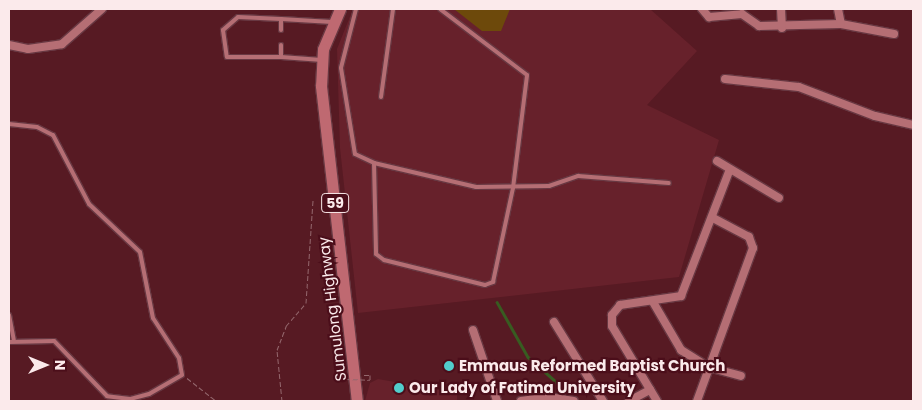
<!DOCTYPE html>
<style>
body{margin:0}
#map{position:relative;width:922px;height:410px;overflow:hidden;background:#571a23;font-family:Poppins,sans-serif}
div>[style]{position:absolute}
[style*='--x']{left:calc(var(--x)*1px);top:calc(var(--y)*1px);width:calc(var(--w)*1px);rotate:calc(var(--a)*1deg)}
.built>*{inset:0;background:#67212b}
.green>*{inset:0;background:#6d490b}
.stream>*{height:2.5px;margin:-1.25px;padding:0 1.25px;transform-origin:1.25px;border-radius:1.25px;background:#385c21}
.path>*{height:1px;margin-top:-0.5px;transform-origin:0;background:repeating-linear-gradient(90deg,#94676d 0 5px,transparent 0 7.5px)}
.roads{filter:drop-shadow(1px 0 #683842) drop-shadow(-1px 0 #683842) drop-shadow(0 1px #683842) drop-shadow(0 -1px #683842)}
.service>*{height:4px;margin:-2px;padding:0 2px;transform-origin:2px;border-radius:2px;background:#b56e74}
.minor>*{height:8px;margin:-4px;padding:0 4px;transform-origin:4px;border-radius:4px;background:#b56e74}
.primary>*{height:11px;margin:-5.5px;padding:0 5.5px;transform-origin:5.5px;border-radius:5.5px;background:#bf6971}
.path-bridge>*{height:1px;margin-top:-0.5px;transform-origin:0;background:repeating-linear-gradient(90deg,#94676d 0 5px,transparent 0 7.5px)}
.dots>*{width:14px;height:14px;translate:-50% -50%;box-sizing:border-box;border:2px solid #4b0e1a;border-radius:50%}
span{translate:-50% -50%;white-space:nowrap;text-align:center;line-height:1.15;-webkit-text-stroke:4.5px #4b0e1a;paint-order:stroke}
.shield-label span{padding:1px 4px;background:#4b0e1a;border:1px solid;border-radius:4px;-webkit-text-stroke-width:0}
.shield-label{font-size:14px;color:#fbeaeb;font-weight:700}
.street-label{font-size:15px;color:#fbeaeb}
.poi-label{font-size:15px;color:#fbeaeb;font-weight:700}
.left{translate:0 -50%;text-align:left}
.frame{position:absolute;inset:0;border:10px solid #fbeaeb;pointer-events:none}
.north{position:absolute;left:20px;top:340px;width:50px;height:50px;-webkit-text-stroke:4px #4b0e1a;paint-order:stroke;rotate:90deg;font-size:14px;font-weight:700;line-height:20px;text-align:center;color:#fbeaeb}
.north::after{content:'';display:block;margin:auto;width:18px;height:22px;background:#fbeaeb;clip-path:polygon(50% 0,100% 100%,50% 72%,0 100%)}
</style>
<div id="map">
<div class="built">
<div style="clip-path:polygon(353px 9px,650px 9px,697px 51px,647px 105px,719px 140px,679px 277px,358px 313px,340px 148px,337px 49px)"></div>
<div style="clip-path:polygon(378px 379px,457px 393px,457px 401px,365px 401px,370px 383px)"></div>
</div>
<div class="green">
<div style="clip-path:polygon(454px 9px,510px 9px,501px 31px,482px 31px)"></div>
</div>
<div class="stream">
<div style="--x:497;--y:302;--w:63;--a:60.6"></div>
<div style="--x:528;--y:357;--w:44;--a:41.3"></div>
</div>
<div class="path">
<div style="--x:364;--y:375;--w:6;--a:0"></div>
<div style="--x:370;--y:375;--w:5;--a:90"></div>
<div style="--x:187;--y:378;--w:37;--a:38"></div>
<div style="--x:282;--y:401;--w:51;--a:-95.6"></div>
<div style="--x:277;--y:350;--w:26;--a:-69"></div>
<div style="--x:286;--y:326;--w:30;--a:-49"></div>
<div style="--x:306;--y:303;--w:104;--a:-86.1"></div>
</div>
<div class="roads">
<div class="service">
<div style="--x:356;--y:9;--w:61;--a:104.3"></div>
<div style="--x:341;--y:68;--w:87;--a:80.8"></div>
<div style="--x:355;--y:154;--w:21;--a:25"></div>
<div style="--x:374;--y:163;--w:105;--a:13.2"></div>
<div style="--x:476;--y:187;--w:73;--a:-0.8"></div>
<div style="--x:549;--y:186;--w:31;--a:-19"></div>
<div style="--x:578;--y:176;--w:91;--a:4.4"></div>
<div style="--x:281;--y:19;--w:43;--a:-177.3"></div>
<div style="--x:238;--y:17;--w:20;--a:139"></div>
<div style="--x:223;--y:30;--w:27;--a:82"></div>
<div style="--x:227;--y:57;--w:54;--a:0"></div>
<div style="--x:281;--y:30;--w:11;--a:-90"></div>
<div style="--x:281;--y:19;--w:51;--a:3.4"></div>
<div style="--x:281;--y:45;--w:12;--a:90"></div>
<div style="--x:281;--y:57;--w:41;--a:4.2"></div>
<div style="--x:381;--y:97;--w:89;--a:-82.2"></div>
<div style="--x:9;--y:124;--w:28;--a:6"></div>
<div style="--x:37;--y:127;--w:18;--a:27"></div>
<div style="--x:53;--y:135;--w:78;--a:62.4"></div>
<div style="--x:89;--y:204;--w:70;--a:43.3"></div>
<div style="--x:140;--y:252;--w:67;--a:78.9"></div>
<div style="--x:153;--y:318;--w:48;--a:57"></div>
<div style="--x:179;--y:358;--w:17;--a:80"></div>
<div style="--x:182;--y:375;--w:38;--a:150"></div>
<div style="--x:149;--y:394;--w:20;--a:165"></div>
<div style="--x:130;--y:399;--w:23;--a:-173"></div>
<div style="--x:107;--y:396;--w:76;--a:-133.9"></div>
<div style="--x:54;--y:341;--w:45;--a:178.7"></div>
<div style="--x:374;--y:163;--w:91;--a:88.7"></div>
<div style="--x:376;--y:254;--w:10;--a:37"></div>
<div style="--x:384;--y:260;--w:104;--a:13.9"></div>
<div style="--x:485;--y:285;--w:9;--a:-21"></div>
<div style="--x:493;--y:282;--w:96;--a:-78"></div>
<div style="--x:513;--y:188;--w:114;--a:-82.9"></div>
<div style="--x:527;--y:75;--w:109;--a:-142.8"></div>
<div style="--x:9;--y:315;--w:25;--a:79"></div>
</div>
<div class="minor">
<div style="--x:702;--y:9;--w:11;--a:49"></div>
<div style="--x:709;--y:17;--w:33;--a:-5"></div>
<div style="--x:742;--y:14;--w:21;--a:35"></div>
<div style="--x:759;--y:26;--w:82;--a:-1.4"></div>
<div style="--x:841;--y:24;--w:54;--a:10.7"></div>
<div style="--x:781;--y:9;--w:19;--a:87"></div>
<div style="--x:838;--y:9;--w:15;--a:79"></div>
<div style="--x:9;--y:45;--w:19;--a:12"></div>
<div style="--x:28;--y:49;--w:34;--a:-8"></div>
<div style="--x:62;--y:44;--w:53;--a:-41.2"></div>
<div style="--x:725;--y:79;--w:74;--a:6.2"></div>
<div style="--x:799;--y:87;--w:81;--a:20.9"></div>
<div style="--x:875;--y:116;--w:39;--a:13"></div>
<div style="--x:717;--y:161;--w:72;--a:30.8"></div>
<div style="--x:653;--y:302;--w:56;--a:59.7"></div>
<div style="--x:681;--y:350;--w:32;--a:32"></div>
<div style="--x:708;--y:367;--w:34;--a:15"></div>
<div style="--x:554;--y:322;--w:93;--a:58.2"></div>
<div style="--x:473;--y:330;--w:75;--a:71.3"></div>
<div style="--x:521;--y:401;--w:27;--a:-8"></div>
<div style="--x:548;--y:397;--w:26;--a:9"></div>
<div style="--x:629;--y:401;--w:24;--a:-28"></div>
<div style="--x:657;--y:401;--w:87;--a:-121"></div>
<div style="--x:612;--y:326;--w:11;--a:-90"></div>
<div style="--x:612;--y:315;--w:13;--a:-51"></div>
<div style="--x:620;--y:305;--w:62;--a:-8.4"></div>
<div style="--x:681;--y:296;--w:136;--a:-68.9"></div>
<div style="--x:697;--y:401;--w:163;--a:-69.9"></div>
<div style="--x:753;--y:248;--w:12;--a:-110"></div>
<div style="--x:749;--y:237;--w:41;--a:-152.2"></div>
</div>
<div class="primary">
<div style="--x:340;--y:9;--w:43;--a:113"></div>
<div style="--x:323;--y:49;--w:37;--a:93"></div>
<div style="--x:321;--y:86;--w:317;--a:83.5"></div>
</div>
</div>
<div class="path-bridge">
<div style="--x:345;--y:379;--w:25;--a:2"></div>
</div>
<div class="dots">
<div style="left:449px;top:366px;background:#52cdcc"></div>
<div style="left:399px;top:388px;background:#52cdcc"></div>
</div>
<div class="shield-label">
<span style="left:335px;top:203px">59</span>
</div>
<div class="street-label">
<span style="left:332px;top:309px;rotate:-97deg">Sumulong Highway</span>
</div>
<div class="poi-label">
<span class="left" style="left:459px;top:366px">Emmaus Reformed Baptist Church</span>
<span class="left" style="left:409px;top:388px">Our Lady of Fatima University</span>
</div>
<div class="frame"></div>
<div class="north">N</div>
</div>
